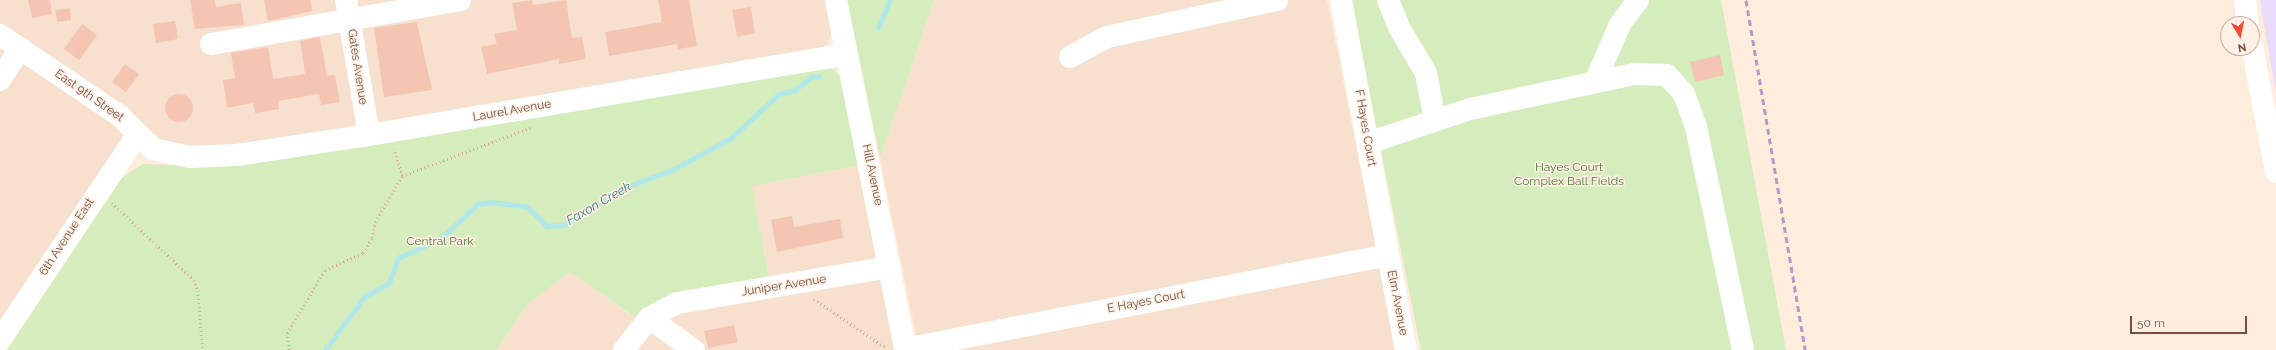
<!DOCTYPE html>
<style>
body{margin:0}
#map{position:relative;width:2276px;height:350px;overflow:hidden;background:#feeddd;font-family:Raleway,sans-serif}
div>[style]{position:absolute}
[style*='--x']{left:calc(var(--x)*1px);top:calc(var(--y)*1px);width:calc(var(--w)*1px);rotate:calc(var(--a)*1deg)}
.residential>*{inset:0;background:#f8e0ce}
.education>*{inset:0;background:#eadbfa}
.green>*{inset:0;background:#d5ecbc}
.stream>*{height:4.5px;margin:-2.25px;padding:0 2.25px;transform-origin:2.25px;border-radius:2.25px;background:#b1e7e8}
.building>*{inset:0;background:#f5c5b3}
.round{border-radius:50%}
.path>*{height:2.5px;margin-top:-1.25px;transform-origin:0;background:repeating-linear-gradient(90deg,#d9a897 0 1px,transparent 0 4px)}
.minor>*{height:22px;margin:-11px;padding:0 11px;transform-origin:11px;border-radius:11px;background:#fff}
.rail>*{height:3px;margin-top:-1.5px;transform-origin:0;background:repeating-linear-gradient(90deg,#ae9dc6 0 6px,transparent 0 10px)}
span{translate:-50% -50%;white-space:nowrap;text-align:center;line-height:1.15;-webkit-text-stroke:3px #fff1e5;paint-order:stroke}
.street-label{font-size:12px;color:#754f44}
.park-label{font-size:12px;color:#53763a}
.water-label{font-size:13px;color:#37797c;font-style:italic}
.north{position:absolute;left:2220px;top:16px;width:40px;height:40px;box-sizing:border-box;background:#fff1e5;border:1px solid #c8b0a5;border-radius:50%;rotate:170deg;font-size:11px;font-weight:700;line-height:16px;text-align:center;color:#754f44}
.north::after{content:'';display:block;margin:auto;width:14px;height:18px;background:#f24a39;clip-path:polygon(50% 0,100% 100%,50% 72%,0 100%)}
.scale{position:absolute;left:2130px;top:316px;width:117px;height:18px;box-sizing:border-box;border:2px solid #754f44;border-top:0;padding-left:5px;font-size:12px;line-height:14px;white-space:nowrap;color:#754f44;-webkit-text-stroke:3px #fff1e5;paint-order:stroke}
</style>
<div id="map">
<div class="residential">
<div style="clip-path:polygon(0 0,826px 0,832px 33px,827px 45px,820px 49px,239px 146px,172px 145px,149px 134px,0 325px)"></div>
<div style="clip-path:polygon(934px 0,1327px 0,1397px 350px,919px 350px,880px 158px)"></div>
<div style="clip-path:polygon(861px 165px,895px 350px,496px 350px,528px 304px,570px 272px,652px 330px,678px 314px,773px 298px,752px 186px)"></div>
</div>
<div class="education">
<div style="clip-path:polygon(2260px 0,2276px 0,2276px 92px,2262px 14px)"></div>
</div>
<div class="green">
<div style="clip-path:polygon(847px 0,934px 0,880px 158px)"></div>
<div style="clip-path:polygon(1351px 0,1721px 0,1786px 350px,1421px 350px)"></div>
<div style="clip-path:polygon(821px 68px,833px 69px,841px 77px,861px 165px,752px 186px,770px 284px,639px 320px,570px 272px,528px 304px,496px 350px,7px 350px,120px 179px,143px 164px,202px 166px)"></div>
</div>
<div class="stream">
<div style="--x:878;--y:28;--w:30;--a:-67"></div>
<div style="--x:325;--y:350;--w:67;--a:-53.5"></div>
<div style="--x:365;--y:296;--w:27;--a:-28"></div>
<div style="--x:389;--y:283;--w:27;--a:-70"></div>
<div style="--x:398;--y:258;--w:46;--a:-24.3"></div>
<div style="--x:440;--y:239;--w:52;--a:-42.6"></div>
<div style="--x:478;--y:204;--w:15;--a:-8"></div>
<div style="--x:493;--y:202;--w:35;--a:8"></div>
<div style="--x:528;--y:207;--w:27;--a:45"></div>
<div style="--x:547;--y:226;--w:17;--a:-3"></div>
<div style="--x:564;--y:225;--w:81;--a:-30.4"></div>
<div style="--x:634;--y:184;--w:40;--a:-20.2"></div>
<div style="--x:672;--y:170;--w:67;--a:-28.5"></div>
<div style="--x:731;--y:138;--w:65;--a:-42.5"></div>
<div style="--x:779;--y:94;--w:16;--a:-14"></div>
<div style="--x:795;--y:90;--w:21;--a:-39"></div>
<div style="--x:811;--y:77;--w:8;--a:-7"></div>
</div>
<div class="building">
<div style="clip-path:polygon(28px 0,50px 0,52px 14px,32px 18px)"></div>
<div style="clip-path:polygon(190px 0,215px 0,216px 7px,241px 3px,244px 25px,195px 29px)"></div>
<div style="clip-path:polygon(264px 0,310px 0,312px 11px,268px 21px)"></div>
<div style="clip-path:polygon(532px 0,533px 5px,566px 0,572px 38px,582px 37px,586px 59px,559px 64px,559px 59px,487px 74px,481px 47px,497px 44px,494px 34px,517px 30px,512px 3px)"></div>
<div style="clip-path:polygon(658px 0,689px 0,697px 46px,678px 49px,677px 44px,609px 56px,605px 32px,662px 22px)"></div>
<div style="clip-path:polygon(751px 7px,755px 33px,737px 37px,732px 10px)"></div>
<div style="clip-path:polygon(70px 8px,71px 20px,57px 22px,55px 10px)"></div>
<div style="clip-path:polygon(175px 21px,178px 39px,156px 43px,153px 24px)"></div>
<div style="clip-path:polygon(417px 22px,432px 90px,384px 97px,374px 28px)"></div>
<div style="clip-path:polygon(82px 24px,97px 35px,79px 60px,64px 49px)"></div>
<div style="clip-path:polygon(320px 37px,327px 76px,335px 75px,340px 102px,321px 105px,319px 94px,278px 101px,279px 109px,255px 113px,253px 103px,227px 108px,223px 80px,235px 78px,231px 53px,268px 47px,273px 79px,305px 74px,300px 41px)"></div>
<div style="clip-path:polygon(1720px 55px,1724px 75px,1695px 82px,1690px 62px)"></div>
<div style="clip-path:polygon(125px 64px,139px 74px,126px 92px,112px 82px)"></div>
<div class="round" style="left:165px;top:94px;width:28px;height:28px"></div>
<div style="clip-path:polygon(792px 216px,794px 227px,840px 219px,843px 238px,777px 252px,771px 220px)"></div>
<div style="clip-path:polygon(734px 325px,738px 342px,708px 348px,704px 331px)"></div>
</div>
<div class="path">
<div style="--x:402;--y:176;--w:137;--a:-20.6"></div>
<div style="--x:112;--y:203;--w:112;--a:43.2"></div>
<div style="--x:194;--y:280;--w:12;--a:70"></div>
<div style="--x:198;--y:291;--w:59;--a:85.2"></div>
<div style="--x:814;--y:299;--w:86;--a:34.1"></div>
<div style="--x:289;--y:350;--w:17;--a:-97"></div>
<div style="--x:287;--y:333;--w:74;--a:-58.9"></div>
<div style="--x:325;--y:270;--w:42;--a:-24.1"></div>
<div style="--x:363;--y:253;--w:17;--a:-59"></div>
<div style="--x:372;--y:238;--w:16;--a:-79"></div>
<div style="--x:375;--y:222;--w:53;--a:-59.6"></div>
<div style="--x:402;--y:176;--w:28;--a:-107"></div>
</div>
<div class="minor">
<div style="--x:346;--y:0;--w:137;--a:80.3"></div>
<div style="--x:836;--y:0;--w:357;--a:78.8"></div>
<div style="--x:1341;--y:0;--w:356;--a:79.5"></div>
<div style="--x:1388;--y:0;--w:31;--a:68"></div>
<div style="--x:1400;--y:29;--w:51;--a:59.4"></div>
<div style="--x:1426;--y:73;--w:48;--a:79.2"></div>
<div style="--x:2245;--y:0;--w:24;--a:83"></div>
<div style="--x:0;--y:35;--w:145;--a:34"></div>
<div style="--x:120;--y:116;--w:47;--a:45"></div>
<div style="--x:153;--y:149;--w:38;--a:12"></div>
<div style="--x:190;--y:157;--w:47;--a:-2.4"></div>
<div style="--x:237;--y:155;--w:134;--a:-8.6"></div>
<div style="--x:369;--y:135;--w:484;--a:-9.6"></div>
<div style="--x:211;--y:44;--w:253;--a:-10"></div>
<div style="--x:2252;--y:46;--w:128;--a:79.2"></div>
<div style="--x:1070;--y:57;--w:42;--a:-28.4"></div>
<div style="--x:1107;--y:37;--w:174;--a:-12.3"></div>
<div style="--x:0;--y:80;--w:38;--a:-58"></div>
<div style="--x:1595;--y:82;--w:63;--a:-66.7"></div>
<div style="--x:1620;--y:24;--w:30;--a:-53"></div>
<div style="--x:1368;--y:143;--w:108;--a:-18.4"></div>
<div style="--x:1470;--y:109;--w:169;--a:-12"></div>
<div style="--x:1635;--y:74;--w:32;--a:2"></div>
<div style="--x:1667;--y:75;--w:25;--a:48"></div>
<div style="--x:1684;--y:94;--w:35;--a:70"></div>
<div style="--x:1696;--y:127;--w:228;--a:78.1"></div>
<div style="--x:649;--y:318;--w:55;--a:35.4"></div>
<div style="--x:0;--y:340;--w:247;--a:-56.2"></div>
<div style="--x:905;--y:349;--w:492;--a:-11"></div>
<div style="--x:624;--y:350;--w:41;--a:-52"></div>
<div style="--x:649;--y:318;--w:32;--a:-28"></div>
<div style="--x:677;--y:303;--w:216;--a:-9.6"></div>
</div>
<div class="rail">
<div style="--x:1746;--y:0;--w:355;--a:80.4"></div>
</div>
<div class="street-label">
<span style="left:357px;top:67px;rotate:81deg">Gates Avenue</span>
<span style="left:89px;top:96px;rotate:35deg">East 9th Street</span>
<span style="left:512px;top:111px;rotate:-10deg">Laurel Avenue</span>
<span style="left:1365px;top:128px;rotate:80deg">F Hayes Court</span>
<span style="left:872px;top:175px;rotate:78deg">Hill Avenue</span>
<span style="left:67px;top:237px;rotate:-57deg">6th Avenue East</span>
<span style="left:784px;top:286px;rotate:-9deg">Juniper Avenue</span>
<span style="left:1146px;top:302px;rotate:-11deg">E Hayes Court</span>
<span style="left:1397px;top:303px;rotate:79deg">Elm Avenue</span>
</div>
<div class="park-label">
<span style="left:1569px;top:175px">Hayes Court<br>Complex Ball Fields</span>
<span style="left:440px;top:242px">Central Park</span>
</div>
<div class="water-label">
<span style="left:599px;top:204px;rotate:-30deg">Faxon Creek</span>
</div>
<div class="north">N</div>
<div class="scale">50 m</div>
</div>
